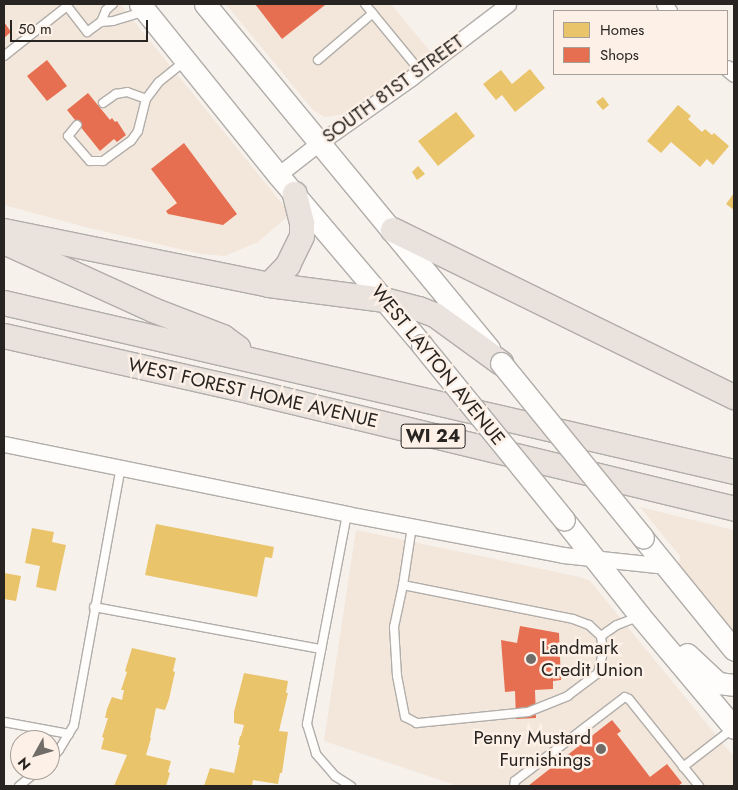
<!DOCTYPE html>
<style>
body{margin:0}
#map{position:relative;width:738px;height:790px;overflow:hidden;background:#f7f1ec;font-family:Jost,sans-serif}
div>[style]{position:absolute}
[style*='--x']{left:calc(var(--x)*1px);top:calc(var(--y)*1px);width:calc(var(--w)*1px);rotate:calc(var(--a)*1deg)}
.commercial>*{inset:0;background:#f3e6db}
.homes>*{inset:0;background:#e9c46a}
.shops>*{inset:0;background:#e76f51}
.roads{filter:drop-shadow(1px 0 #b1ada9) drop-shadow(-1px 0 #b1ada9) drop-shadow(0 1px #b1ada9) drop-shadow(0 -1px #b1ada9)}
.service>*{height:8px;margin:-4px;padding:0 4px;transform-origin:4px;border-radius:4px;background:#fefdfc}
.minor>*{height:15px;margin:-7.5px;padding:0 7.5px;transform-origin:7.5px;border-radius:7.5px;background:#fefdfc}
.secondary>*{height:21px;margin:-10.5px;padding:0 10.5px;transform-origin:10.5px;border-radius:10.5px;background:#fefdfc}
.primary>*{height:24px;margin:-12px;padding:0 12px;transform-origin:12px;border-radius:12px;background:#e9e2dd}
.bridges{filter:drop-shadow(1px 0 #b1ada9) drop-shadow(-1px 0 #b1ada9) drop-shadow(0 1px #b1ada9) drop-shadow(0 -1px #b1ada9)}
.secondary-bridge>*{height:21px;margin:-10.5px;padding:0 10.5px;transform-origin:10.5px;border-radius:10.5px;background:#fefdfc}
.dots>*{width:14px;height:14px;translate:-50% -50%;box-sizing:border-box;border:2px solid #fcf0e7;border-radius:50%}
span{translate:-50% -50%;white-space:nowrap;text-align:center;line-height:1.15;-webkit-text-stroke:5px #fcf0e7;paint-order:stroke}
.shield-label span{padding:1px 4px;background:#fcf0e7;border:1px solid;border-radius:4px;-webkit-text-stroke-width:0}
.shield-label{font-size:18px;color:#282421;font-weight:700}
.street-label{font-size:19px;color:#282421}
.poi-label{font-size:19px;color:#282421}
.left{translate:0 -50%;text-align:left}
.right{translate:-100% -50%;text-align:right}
.frame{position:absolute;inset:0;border:5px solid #282421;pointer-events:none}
.legend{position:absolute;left:553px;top:10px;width:175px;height:65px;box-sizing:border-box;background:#fcf0e7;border:1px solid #a79e98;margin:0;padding:6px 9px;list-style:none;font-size:15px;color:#282421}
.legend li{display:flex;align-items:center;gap:10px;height:25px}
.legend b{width:25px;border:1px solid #a79e98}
.north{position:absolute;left:10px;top:730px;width:50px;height:50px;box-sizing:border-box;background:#fcf0e7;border:1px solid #a79e98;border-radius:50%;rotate:231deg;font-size:14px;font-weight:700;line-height:20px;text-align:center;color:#282421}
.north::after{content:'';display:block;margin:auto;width:18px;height:22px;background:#706c68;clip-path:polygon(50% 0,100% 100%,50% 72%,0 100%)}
.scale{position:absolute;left:10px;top:20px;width:138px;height:22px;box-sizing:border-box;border:2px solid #282421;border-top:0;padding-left:6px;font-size:15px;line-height:18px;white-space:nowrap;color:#282421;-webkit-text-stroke:4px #fcf0e7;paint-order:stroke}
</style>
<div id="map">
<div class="commercial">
<div style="clip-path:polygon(4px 4px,120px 4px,284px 206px,289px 215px,258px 242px,225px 256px,201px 254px,85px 227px,4px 205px)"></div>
<div style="clip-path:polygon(226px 4px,391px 4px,434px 56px,344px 114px,325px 117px,313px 110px)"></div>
<div style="clip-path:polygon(640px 507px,734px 530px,734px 632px,679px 564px,680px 556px)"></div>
<div style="clip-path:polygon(356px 530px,580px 577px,590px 581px,734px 757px,734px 786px,458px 786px,324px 741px)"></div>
</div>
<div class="homes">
<div style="clip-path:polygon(530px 69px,545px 88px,515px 112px,502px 95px,496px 100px,483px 84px,501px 70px,512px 84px)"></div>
<div style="clip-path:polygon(603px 97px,609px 105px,603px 110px,596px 102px)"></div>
<div style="clip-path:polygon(678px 105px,691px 116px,688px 119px,702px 132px,705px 129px,712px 135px,714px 133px,729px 146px,713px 165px,707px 159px,700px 167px,671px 142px,661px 153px,647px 141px)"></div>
<div style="clip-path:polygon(456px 112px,475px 136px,438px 166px,418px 141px)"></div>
<div style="clip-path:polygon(418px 166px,425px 174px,417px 180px,412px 172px)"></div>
<div style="clip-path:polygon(734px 193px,734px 210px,726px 204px)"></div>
<div style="clip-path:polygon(156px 524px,274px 547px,272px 558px,265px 557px,257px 597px,145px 575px)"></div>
<div style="clip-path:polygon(32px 528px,54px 532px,52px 542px,66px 545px,56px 591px,36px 587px,40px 566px,25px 563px)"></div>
<div style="clip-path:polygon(4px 573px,21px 576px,16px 601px,4px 599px)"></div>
<div style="clip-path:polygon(132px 648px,176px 658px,173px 671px,175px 672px,169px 699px,165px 710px,156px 708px,150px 738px,151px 738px,146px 755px,171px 761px,168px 772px,170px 773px,166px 786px,114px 786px,127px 755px,101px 749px,104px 738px,102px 737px,108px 718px,105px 718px,107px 709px,112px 697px,122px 700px,124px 690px,121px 690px,127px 672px,125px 671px)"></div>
<div style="clip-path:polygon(244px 673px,288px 681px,286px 693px,288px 693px,279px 731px,288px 732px,282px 773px,280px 773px,278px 784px,253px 780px,252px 786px,204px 786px,210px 768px,234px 773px,240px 745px,238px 745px,240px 736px,241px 736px,244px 725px,234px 723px,234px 712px)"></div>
</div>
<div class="shops">
<div style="clip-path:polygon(255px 4px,324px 4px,325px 5px,282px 39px)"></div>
<div style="clip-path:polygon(4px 22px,11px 32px,4px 38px)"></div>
<div style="clip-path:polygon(47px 60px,67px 86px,47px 101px,27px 76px)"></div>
<div style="clip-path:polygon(88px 93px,110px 120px,112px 118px,115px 122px,117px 121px,126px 135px,117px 142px,114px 139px,100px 151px,67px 110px)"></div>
<div style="clip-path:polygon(184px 143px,237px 214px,223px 225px,168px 214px,166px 211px,177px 203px,151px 169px)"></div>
<div style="clip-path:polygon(520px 626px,559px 633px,561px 680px,553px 681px,553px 689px,535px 690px,536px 718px,516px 719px,515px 691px,505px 692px,501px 640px,517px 643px)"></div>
<div style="clip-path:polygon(612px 720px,621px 731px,617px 734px,650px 777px,667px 764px,682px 783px,678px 786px,528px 786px)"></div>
</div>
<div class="roads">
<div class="service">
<div style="--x:365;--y:4;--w:87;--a:50.6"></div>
<div style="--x:101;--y:22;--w:12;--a:-5"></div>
<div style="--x:113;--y:21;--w:34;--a:-17"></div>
<div style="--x:4;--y:56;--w:80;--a:-38.4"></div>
<div style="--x:67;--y:6;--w:33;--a:52"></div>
<div style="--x:87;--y:32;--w:17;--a:-36"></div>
<div style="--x:101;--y:22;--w:13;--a:-67"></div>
<div style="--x:106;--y:10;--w:9;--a:-41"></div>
<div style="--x:318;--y:60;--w:72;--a:-40.5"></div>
<div style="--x:103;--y:103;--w:16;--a:-35"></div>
<div style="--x:116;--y:94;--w:11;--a:-10"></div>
<div style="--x:127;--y:92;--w:20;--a:20"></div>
<div style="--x:77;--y:125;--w:14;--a:129"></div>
<div style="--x:68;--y:136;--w:33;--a:49"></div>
<div style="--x:90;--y:161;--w:13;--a:0"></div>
<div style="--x:103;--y:161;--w:34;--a:-36"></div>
<div style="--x:131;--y:141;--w:12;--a:-55"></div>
<div style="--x:138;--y:131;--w:33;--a:-76"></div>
<div style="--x:146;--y:99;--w:21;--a:-53"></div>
<div style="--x:159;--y:82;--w:32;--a:-39"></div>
<div style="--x:347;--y:514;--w:214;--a:100.8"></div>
<div style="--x:307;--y:724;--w:31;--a:73"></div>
<div style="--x:316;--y:754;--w:29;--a:49"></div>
<div style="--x:335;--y:776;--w:19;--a:32"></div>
<div style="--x:403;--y:585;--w:60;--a:-81.3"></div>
<div style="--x:94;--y:607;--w:231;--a:10.5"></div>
<div style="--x:601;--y:636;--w:16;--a:83"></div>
<div style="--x:603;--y:652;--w:22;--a:103"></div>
<div style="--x:598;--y:673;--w:38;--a:143"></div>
<div style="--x:568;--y:696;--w:43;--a:158.2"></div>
<div style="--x:528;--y:712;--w:112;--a:174.3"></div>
<div style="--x:417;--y:723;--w:13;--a:-153"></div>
<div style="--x:405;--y:717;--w:42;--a:-101"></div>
<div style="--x:397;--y:676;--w:49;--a:-93.5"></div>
<div style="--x:394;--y:627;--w:43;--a:-77.9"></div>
<div style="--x:403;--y:585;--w:173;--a:11.3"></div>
<div style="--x:573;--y:619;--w:17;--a:21"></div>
<div style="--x:589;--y:625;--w:16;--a:43"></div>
<div style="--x:601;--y:636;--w:19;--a:-35"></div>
<div style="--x:617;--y:625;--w:22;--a:-21"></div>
<div style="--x:4;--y:722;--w:66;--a:10.5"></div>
<div style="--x:50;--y:760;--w:13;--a:-48"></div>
<div style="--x:59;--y:750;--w:29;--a:-59"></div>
<div style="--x:74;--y:725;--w:262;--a:-79.7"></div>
<div style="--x:683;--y:767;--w:62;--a:-37.8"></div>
<div style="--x:19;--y:786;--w:26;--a:-39"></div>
<div style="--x:514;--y:786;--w:5;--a:-79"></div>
<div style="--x:515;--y:781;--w:138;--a:-37.4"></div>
<div style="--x:625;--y:697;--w:4;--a:27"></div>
<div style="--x:629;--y:699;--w:112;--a:51.2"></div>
</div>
<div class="minor">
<div style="--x:664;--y:4;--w:9;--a:54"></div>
<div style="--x:727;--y:68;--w:9;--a:41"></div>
<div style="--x:278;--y:175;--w:52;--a:-38"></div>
<div style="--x:319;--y:143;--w:113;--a:-35.2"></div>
<div style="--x:411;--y:78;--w:122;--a:-37.3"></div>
<div style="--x:4;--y:444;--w:350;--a:11.5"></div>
<div style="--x:347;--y:514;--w:220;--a:10.7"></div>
<div style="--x:563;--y:555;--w:104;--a:6.1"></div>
</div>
<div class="secondary">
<div style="--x:140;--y:4;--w:220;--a:51.1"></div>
<div style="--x:278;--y:175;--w:223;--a:49.7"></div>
<div style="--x:205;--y:4;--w:447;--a:50.5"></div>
<div style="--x:564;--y:520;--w:122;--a:51.6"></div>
<div style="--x:640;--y:616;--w:146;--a:50"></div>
<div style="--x:643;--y:538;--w:144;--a:50.9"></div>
<div style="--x:687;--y:654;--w:42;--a:43.1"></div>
<div style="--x:718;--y:683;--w:16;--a:7"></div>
</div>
<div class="primary">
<div style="--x:393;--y:230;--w:380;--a:26.1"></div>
<div style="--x:4;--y:231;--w:270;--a:11.5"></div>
<div style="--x:269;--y:285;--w:117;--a:7.4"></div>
<div style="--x:385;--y:300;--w:35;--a:15"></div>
<div style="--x:419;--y:309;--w:17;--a:21"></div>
<div style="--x:435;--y:315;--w:82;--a:36"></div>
<div style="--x:4;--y:242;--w:164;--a:24.5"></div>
<div style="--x:153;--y:310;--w:75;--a:21.1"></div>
<div style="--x:223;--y:337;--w:19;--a:36"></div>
<div style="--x:269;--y:285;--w:28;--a:-46"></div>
<div style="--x:288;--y:265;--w:32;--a:-64"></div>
<div style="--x:302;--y:236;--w:13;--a:-90"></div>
<div style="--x:302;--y:223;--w:30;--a:-104"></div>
<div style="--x:4;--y:303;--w:749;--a:13.03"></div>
<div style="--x:4;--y:336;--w:254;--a:12.7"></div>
<div style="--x:252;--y:392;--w:496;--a:13.6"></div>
</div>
</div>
<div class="bridges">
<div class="secondary-bridge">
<div style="--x:422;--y:345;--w:225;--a:50.9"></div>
<div style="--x:501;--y:363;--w:225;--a:50.9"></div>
</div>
</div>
<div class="dots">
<div style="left:531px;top:659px;background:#706c68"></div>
<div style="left:601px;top:749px;background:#706c68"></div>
</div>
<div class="shield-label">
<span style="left:433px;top:436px">WI 24</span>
</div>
<div class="street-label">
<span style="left:393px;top:89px;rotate:-36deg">SOUTH 81ST STREET</span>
<span style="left:438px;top:365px;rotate:51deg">WEST LAYTON AVENUE</span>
<span style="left:253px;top:393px;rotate:13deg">WEST FOREST HOME AVENUE</span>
</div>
<div class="poi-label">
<span class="left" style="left:541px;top:659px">Landmark<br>Credit Union</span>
<span class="right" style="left:591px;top:749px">Penny Mustard<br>Furnishings</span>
</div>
<div class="frame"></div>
<ul class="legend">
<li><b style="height:14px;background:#e9c46a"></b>Homes</li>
<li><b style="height:14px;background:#e76f51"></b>Shops</li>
</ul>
<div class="north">N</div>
<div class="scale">50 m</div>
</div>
